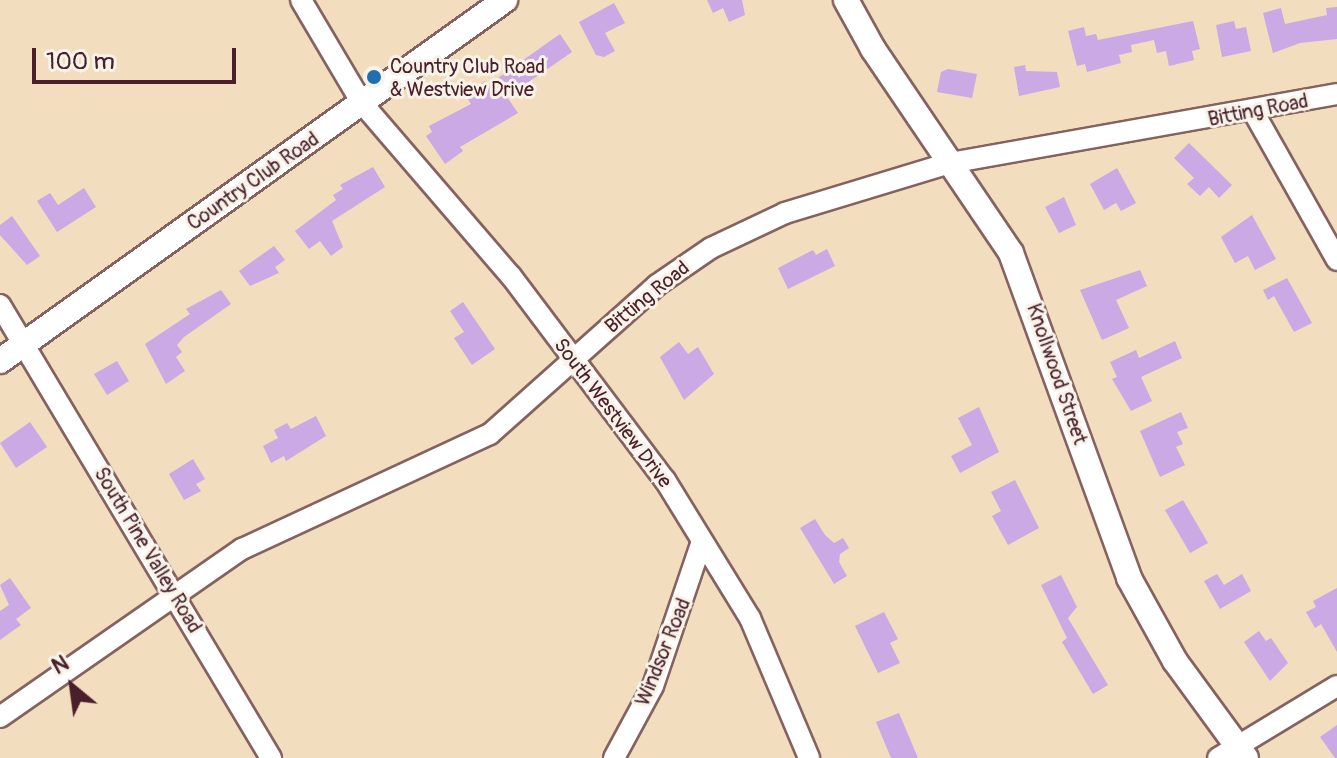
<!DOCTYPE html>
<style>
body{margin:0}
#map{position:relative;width:1337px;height:758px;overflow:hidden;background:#f2ddbf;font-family:Pangolin,sans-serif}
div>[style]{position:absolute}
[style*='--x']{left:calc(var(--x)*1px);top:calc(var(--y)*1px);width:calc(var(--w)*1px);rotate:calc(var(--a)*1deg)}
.building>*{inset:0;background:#caa9e5}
.roads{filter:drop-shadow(2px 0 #85625f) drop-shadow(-2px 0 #85625f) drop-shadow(0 2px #85625f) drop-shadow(0 -2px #85625f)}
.minor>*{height:20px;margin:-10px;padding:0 10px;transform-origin:10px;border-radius:10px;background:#fff}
.major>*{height:24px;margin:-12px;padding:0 12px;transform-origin:12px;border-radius:12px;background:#fff}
.dots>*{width:22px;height:22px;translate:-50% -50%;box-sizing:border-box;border:4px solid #f7f3e8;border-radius:50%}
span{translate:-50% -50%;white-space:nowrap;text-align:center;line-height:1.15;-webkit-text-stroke:6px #f7f3e8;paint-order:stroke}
.poi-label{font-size:20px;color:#4a1f2b}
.left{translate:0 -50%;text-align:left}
.street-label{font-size:20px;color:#4a1f2b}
.north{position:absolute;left:32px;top:646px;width:80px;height:80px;-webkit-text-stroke:6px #f7f3e8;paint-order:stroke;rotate:331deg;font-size:22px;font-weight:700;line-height:32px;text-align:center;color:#4a1f2b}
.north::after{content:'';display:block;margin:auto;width:28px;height:36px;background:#4a1f2b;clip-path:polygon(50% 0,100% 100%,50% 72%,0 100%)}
.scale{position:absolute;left:32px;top:48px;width:204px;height:36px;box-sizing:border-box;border:4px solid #4a1f2b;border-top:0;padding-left:10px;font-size:24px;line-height:28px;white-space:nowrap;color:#4a1f2b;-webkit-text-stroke:6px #f7f3e8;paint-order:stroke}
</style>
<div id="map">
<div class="building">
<div style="clip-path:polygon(707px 0,742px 0,745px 15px,729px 22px,723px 8px,713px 13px)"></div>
<div style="clip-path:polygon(614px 3px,625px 23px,605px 33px,615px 51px,604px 57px,596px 55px,579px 22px)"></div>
<div style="clip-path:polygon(1337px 7px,1337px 39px,1300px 43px,1273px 53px,1263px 13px,1281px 8px,1285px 24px,1327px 15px,1326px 8px)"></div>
<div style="clip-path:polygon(1193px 21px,1200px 49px,1192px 51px,1194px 60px,1169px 66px,1166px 51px,1157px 53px,1154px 40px,1131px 45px,1132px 52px,1119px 55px,1121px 63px,1087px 72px,1085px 64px,1077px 66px,1068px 31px,1084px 27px,1086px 36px,1096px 34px,1098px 40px)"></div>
<div style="clip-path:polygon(1234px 21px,1236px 29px,1246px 27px,1251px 51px,1222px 57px,1216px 25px)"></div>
<div style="clip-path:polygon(560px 34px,572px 52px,507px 97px,518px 113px,460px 147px,463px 151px,445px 164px,426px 136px,432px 132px,429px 126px,471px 104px,468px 99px,480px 92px,476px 87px,485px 81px,488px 85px)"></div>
<div style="clip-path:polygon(1025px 65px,1026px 71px,1057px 72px,1060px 87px,1019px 96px,1014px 67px)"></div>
<div style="clip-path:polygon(948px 69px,977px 74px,972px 98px,937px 92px,941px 72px)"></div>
<div style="clip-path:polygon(1189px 143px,1232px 185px,1219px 198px,1209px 187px,1200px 196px,1187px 184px,1194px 178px,1174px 158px)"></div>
<div style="clip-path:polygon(373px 167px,385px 187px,332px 221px,343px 247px,331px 256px,320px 241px,309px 249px,295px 231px,336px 200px,333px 195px,343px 189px,340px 185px)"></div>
<div style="clip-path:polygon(1117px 168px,1136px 203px,1121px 211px,1116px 203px,1104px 210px,1090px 184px)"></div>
<div style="clip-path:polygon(84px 188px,96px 207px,57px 232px,37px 201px,50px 193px,58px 205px)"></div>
<div style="clip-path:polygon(1064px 197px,1076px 225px,1059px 233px,1045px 207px)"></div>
<div style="clip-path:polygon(1252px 215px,1276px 259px,1255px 270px,1248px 256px,1235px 263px,1221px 237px)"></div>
<div style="clip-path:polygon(12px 216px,40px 256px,27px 265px,0 235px,0 225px)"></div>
<div style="clip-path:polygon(274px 246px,285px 260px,275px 267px,279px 273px,250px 286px,239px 271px)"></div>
<div style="clip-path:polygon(827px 249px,835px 266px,788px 289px,778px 268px,813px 250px,816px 255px)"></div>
<div style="clip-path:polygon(1140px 270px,1147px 286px,1116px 300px,1129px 328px,1102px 340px,1080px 290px)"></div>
<div style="clip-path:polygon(1287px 278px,1312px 323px,1294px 332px,1274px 296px,1268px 300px,1263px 290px)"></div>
<div style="clip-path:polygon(221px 290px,231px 304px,184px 337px,177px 345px,182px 352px,176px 357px,185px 371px,166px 384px,145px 344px,190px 314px,186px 309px)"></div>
<div style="clip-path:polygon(463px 302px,495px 349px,472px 365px,454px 338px,464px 332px,450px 311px)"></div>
<div style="clip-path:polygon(1175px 341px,1182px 358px,1141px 377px,1152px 401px,1131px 411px,1112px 379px,1117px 377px,1110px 362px,1136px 350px,1139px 358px)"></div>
<div style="clip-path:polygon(679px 342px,688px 354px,698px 347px,714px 374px,684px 400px,660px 357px)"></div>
<div style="clip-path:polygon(117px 361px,129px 381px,107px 395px,94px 374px)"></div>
<div style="clip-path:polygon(979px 407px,999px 452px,960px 473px,951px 456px,972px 445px,958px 418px)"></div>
<div style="clip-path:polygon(1181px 412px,1188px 428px,1177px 432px,1183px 444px,1176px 447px,1185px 465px,1160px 477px,1140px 431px)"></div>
<div style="clip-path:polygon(316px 416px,326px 436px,286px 461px,284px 456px,271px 463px,263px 446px,278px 438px,274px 430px,287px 423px,291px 429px)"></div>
<div style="clip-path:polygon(30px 422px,47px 447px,16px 468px,0 443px)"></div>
<div style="clip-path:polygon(193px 459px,205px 479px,196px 484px,201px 491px,184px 500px,169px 474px)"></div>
<div style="clip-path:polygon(1015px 480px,1039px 528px,1008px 545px,992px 516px,1001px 511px,991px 492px)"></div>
<div style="clip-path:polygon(1183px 500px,1208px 543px,1190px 553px,1165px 510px)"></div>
<div style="clip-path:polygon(815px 519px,825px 535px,834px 543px,843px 538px,849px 548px,840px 554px,839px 562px,847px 576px,834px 584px,800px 528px)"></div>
<div style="clip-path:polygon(1217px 574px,1224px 585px,1242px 574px,1251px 591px,1220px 609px,1204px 581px)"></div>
<div style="clip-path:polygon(1061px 575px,1077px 607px,1068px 618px,1108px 685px,1093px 694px,1062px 642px,1067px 638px,1041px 585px)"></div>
<div style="clip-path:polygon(10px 578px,31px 608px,16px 619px,21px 625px,0 640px,0 611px,9px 605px,0 585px)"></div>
<div style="clip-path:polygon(1337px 588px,1337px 652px,1321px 624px,1315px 628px,1306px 612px,1316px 607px,1313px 601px)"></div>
<div style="clip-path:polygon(884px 612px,898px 639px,890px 643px,900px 663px,878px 673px,855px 626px)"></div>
<div style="clip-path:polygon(1259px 631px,1266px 641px,1271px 638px,1288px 663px,1270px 681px,1244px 642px)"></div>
<div style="clip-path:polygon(899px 713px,918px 758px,891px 758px,876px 722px)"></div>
<div style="clip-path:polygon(1337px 725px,1337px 758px,1335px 758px,1320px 737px)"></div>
</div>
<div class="roads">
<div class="minor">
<div style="--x:301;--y:0;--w:120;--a:59.4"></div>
<div style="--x:362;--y:103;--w:228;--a:49.3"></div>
<div style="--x:511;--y:276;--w:256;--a:53"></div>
<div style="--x:665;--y:480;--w:162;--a:58.4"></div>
<div style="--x:750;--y:618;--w:152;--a:67.1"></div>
<div style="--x:1253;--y:111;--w:171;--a:60.6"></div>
<div style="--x:0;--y:305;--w:528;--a:59.11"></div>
<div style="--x:0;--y:717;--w:295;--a:-34.8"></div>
<div style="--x:242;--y:549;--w:273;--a:-24.9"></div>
<div style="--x:490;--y:434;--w:224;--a:-41.7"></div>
<div style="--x:657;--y:285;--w:65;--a:-34.4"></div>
<div style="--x:711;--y:248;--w:82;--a:-25.3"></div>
<div style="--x:785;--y:213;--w:172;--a:-16.9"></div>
<div style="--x:950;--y:163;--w:393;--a:-10.1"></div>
<div style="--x:614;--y:758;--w:82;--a:-61.6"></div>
<div style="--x:653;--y:686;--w:153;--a:-71.3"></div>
<div style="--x:1218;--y:758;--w:139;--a:-31.2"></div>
</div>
<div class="major">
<div style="--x:846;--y:0;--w:56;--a:61.1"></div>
<div style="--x:873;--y:49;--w:246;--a:55.9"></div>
<div style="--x:1011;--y:253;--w:346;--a:70"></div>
<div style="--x:1129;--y:578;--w:95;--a:61"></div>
<div style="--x:1175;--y:661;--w:120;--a:53.8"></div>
<div style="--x:0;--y:361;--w:621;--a:-35.56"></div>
</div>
</div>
<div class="dots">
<div style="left:374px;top:77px;background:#1f6fb2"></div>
</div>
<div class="poi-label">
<span class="left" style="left:390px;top:78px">Country Club Road<br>&amp; Westview Drive</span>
</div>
<div class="street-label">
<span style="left:1258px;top:110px;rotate:-11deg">Bitting Road</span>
<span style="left:253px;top:181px;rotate:-35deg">Country Club Road</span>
<span style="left:647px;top:297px;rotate:-39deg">Bitting Road</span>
<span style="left:1057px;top:374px;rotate:71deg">Knollwood Street</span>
<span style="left:613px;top:413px;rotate:53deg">South Westview Drive</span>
<span style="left:148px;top:550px;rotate:59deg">South Pine Valley Road</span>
<span style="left:663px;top:652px;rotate:-68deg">Windsor Road</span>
</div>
<div class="north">N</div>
<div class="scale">100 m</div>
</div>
